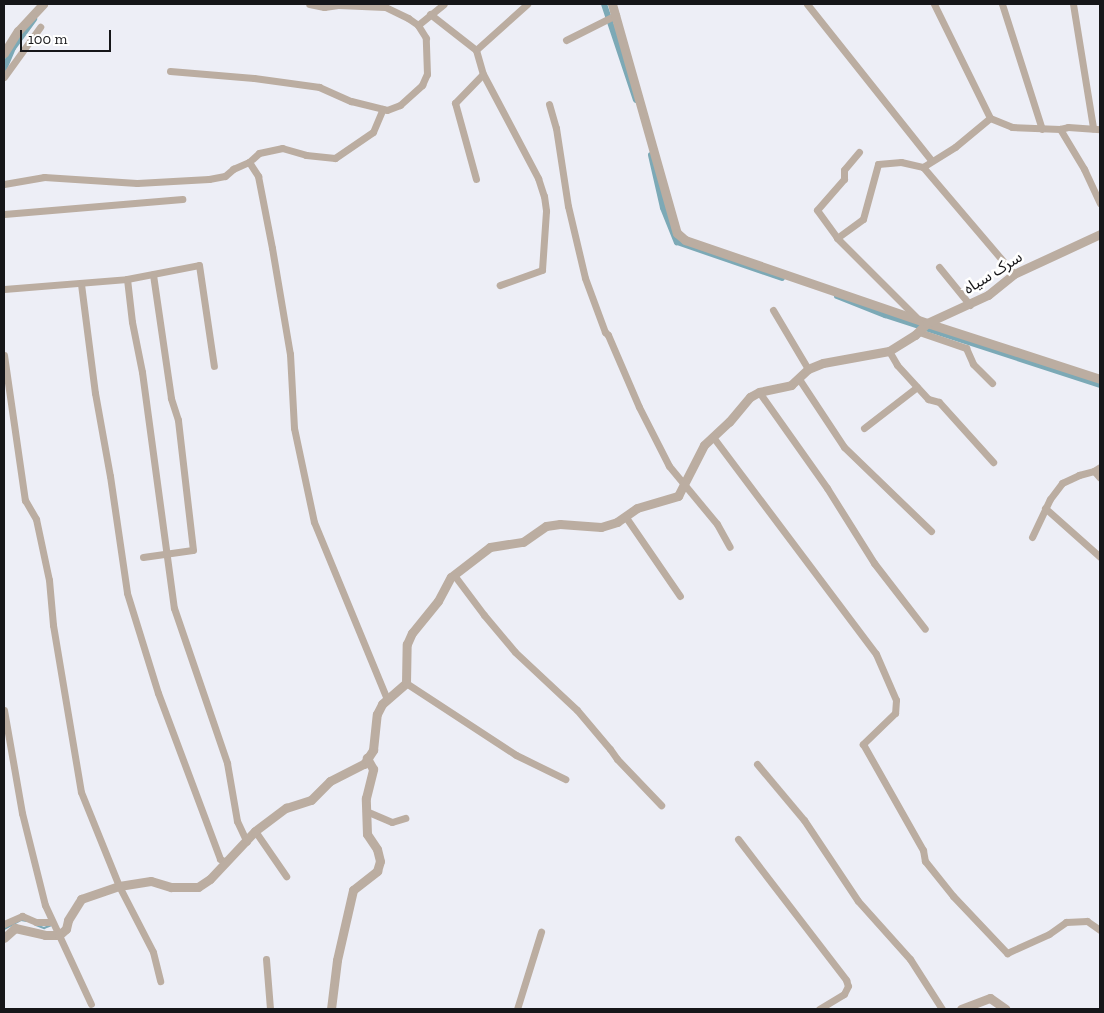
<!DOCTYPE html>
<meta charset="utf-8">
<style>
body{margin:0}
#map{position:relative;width:1104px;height:1013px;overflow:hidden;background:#edeef6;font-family:"Zilla Slab","Noto Sans Arabic",serif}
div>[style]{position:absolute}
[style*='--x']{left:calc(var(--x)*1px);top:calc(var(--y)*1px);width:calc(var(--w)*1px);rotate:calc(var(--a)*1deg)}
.stream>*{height:2px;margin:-1px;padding:0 1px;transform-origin:1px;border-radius:1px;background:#7ca9b6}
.canal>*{height:6px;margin:-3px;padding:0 3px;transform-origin:3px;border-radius:3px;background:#7ca9b6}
.minor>*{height:7px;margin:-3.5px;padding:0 3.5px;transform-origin:3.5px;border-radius:3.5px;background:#bbada1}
.tertiary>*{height:9px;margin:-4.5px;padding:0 4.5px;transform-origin:4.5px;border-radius:4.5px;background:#bbada1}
span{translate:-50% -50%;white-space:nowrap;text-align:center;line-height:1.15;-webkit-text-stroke:5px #fff;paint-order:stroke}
.street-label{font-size:16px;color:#161619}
.frame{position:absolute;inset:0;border:5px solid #161619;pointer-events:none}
.scale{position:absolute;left:20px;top:30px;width:91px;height:22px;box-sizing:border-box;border:2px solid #161619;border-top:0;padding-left:6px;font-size:15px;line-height:18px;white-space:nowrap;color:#161619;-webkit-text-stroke:4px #fff;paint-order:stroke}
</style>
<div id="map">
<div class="stream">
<div style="--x:36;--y:925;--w:9;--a:21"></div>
<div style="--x:44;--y:928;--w:9;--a:-21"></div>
<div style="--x:4;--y:929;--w:19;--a:-28"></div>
<div style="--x:21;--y:920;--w:6;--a:9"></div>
</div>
<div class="canal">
<div style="--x:604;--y:4;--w:101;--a:71.6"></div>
<div style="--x:4;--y:69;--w:23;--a:-67"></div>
<div style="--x:13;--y:48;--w:36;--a:-54"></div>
<div style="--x:651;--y:155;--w:54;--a:77.2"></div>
<div style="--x:663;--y:208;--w:37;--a:68"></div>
<div style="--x:677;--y:242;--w:111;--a:18.9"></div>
<div style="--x:837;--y:296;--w:52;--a:21.6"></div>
<div style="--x:885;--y:315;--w:226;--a:18"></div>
</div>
<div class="minor">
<div style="--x:807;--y:4;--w:199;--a:51.5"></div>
<div style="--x:934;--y:4;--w:127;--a:63.8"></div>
<div style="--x:990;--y:118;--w:24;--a:22"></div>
<div style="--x:1012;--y:127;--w:48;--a:2.4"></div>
<div style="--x:1060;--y:129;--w:47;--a:59"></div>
<div style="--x:1084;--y:169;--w:38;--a:65"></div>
<div style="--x:1002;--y:4;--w:131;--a:72.3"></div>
<div style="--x:1073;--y:4;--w:126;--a:80.8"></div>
<div style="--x:430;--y:14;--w:58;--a:38"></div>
<div style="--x:476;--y:50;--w:25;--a:74"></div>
<div style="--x:483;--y:74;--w:118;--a:62.1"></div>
<div style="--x:538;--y:178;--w:19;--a:72"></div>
<div style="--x:544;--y:196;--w:15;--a:82"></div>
<div style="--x:546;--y:211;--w:59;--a:93.9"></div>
<div style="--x:542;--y:270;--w:45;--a:160.3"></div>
<div style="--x:418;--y:25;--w:33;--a:-39"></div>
<div style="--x:566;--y:40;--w:56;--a:-26.6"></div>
<div style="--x:476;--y:50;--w:69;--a:-42"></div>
<div style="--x:170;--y:71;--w:84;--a:4.8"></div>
<div style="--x:254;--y:78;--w:66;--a:7.9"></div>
<div style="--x:319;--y:87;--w:35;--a:24"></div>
<div style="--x:351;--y:101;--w:37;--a:14"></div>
<div style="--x:387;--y:110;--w:14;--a:-21"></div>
<div style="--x:400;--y:105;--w:30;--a:-42"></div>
<div style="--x:422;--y:85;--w:12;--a:-66"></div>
<div style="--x:427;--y:74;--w:36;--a:-92"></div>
<div style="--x:426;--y:38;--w:15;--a:-122"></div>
<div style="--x:418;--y:25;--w:12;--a:-145"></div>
<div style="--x:408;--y:18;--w:25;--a:-154"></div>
<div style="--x:385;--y:7;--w:47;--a:-177.6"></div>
<div style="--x:338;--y:5;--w:14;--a:172"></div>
<div style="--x:324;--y:7;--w:15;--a:-169"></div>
<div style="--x:4;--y:77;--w:62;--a:-54.2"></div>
<div style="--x:549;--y:104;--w:25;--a:74"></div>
<div style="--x:556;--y:128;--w:79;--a:81.3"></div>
<div style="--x:568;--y:206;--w:74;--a:76.7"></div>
<div style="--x:585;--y:278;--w:58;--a:69.7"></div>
<div style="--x:605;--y:332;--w:4;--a:45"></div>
<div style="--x:608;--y:335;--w:78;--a:66.7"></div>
<div style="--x:639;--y:407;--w:66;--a:63"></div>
<div style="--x:669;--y:466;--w:75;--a:50.4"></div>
<div style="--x:717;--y:524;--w:26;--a:61"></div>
<div style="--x:990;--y:118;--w:45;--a:140.4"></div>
<div style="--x:955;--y:147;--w:38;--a:148"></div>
<div style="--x:923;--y:167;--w:140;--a:49.6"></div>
<div style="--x:1060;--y:129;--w:8;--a:-14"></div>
<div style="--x:1068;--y:127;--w:32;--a:4"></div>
<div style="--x:859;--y:152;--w:23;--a:130"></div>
<div style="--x:844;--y:170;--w:9;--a:90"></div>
<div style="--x:844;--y:179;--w:41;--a:131.1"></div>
<div style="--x:817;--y:210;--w:34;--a:54"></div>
<div style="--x:837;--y:238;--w:116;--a:45"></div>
<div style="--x:249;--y:162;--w:17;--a:57"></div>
<div style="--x:258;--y:176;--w:73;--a:79"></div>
<div style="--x:272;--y:248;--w:108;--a:80.4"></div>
<div style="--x:290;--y:354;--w:74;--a:86.9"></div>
<div style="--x:294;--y:428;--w:96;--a:78"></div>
<div style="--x:314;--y:522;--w:191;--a:67.6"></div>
<div style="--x:476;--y:179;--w:79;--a:-105.4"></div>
<div style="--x:455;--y:103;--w:40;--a:-46"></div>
<div style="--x:4;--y:184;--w:41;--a:-9.9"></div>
<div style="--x:44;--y:177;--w:93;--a:3.7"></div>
<div style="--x:137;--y:183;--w:72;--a:-3.2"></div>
<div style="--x:209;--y:179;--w:16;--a:-11"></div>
<div style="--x:225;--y:176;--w:11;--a:-41"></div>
<div style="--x:233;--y:169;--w:17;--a:-24"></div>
<div style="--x:249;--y:162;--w:13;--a:-42"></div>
<div style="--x:259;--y:153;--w:24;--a:-12"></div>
<div style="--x:282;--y:148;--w:25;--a:16"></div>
<div style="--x:306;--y:155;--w:29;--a:6"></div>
<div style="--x:335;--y:158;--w:46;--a:-34.4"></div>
<div style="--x:373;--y:132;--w:25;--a:-67"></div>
<div style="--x:4;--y:214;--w:179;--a:-4.8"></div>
<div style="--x:837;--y:238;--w:32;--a:-36"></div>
<div style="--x:863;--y:219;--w:57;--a:-74.7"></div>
<div style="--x:878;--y:164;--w:23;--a:-5"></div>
<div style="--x:901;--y:162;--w:23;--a:13"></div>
<div style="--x:939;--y:267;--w:49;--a:50.8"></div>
<div style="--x:127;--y:279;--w:43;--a:83.4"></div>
<div style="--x:132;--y:322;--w:51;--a:78.7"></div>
<div style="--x:142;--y:372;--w:238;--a:82.3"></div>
<div style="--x:174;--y:608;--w:164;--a:71.1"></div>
<div style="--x:227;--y:763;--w:59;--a:80.2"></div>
<div style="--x:237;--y:821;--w:23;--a:65"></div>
<div style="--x:81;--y:284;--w:110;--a:82.7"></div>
<div style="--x:95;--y:393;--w:84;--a:79.8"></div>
<div style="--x:110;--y:476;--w:118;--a:81.7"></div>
<div style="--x:127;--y:593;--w:105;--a:72.8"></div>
<div style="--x:158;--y:693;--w:177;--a:69.5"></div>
<div style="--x:220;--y:859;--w:7;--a:27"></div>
<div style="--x:4;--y:289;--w:123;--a:-4.6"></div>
<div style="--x:127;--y:279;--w:73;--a:-11"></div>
<div style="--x:199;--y:265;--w:102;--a:81.6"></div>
<div style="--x:773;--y:310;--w:69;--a:59.3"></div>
<div style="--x:919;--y:332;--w:50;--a:18.8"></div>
<div style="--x:966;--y:348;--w:17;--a:66"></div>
<div style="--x:973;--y:364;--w:27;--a:45"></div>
<div style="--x:889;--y:351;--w:16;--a:60"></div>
<div style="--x:897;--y:365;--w:46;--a:47.6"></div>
<div style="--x:928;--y:399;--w:11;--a:15"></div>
<div style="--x:939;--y:402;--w:81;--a:48"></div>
<div style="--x:4;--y:355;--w:147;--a:81.8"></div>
<div style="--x:25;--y:500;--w:22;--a:60"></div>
<div style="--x:36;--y:519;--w:62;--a:78"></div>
<div style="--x:49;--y:580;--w:45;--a:84.9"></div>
<div style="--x:53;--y:625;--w:169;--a:80.5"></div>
<div style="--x:81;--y:792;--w:101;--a:68"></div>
<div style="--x:119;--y:886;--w:74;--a:62.7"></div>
<div style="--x:153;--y:952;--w:30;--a:76"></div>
<div style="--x:799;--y:379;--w:82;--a:56.5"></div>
<div style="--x:844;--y:447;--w:121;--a:44"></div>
<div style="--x:759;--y:392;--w:118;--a:54.7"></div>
<div style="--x:827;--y:488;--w:89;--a:57.9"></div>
<div style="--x:874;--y:563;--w:83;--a:52.3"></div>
<div style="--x:864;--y:428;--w:67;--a:-37.7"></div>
<div style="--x:713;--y:437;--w:271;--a:53.1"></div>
<div style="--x:876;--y:654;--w:50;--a:66.5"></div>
<div style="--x:896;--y:700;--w:13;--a:94"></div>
<div style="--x:895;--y:713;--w:45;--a:135.9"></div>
<div style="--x:863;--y:744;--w:122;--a:60.5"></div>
<div style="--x:923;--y:850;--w:11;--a:80"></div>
<div style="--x:925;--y:861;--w:45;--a:51.3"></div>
<div style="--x:953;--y:896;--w:79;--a:46.5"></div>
<div style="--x:1007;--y:953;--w:46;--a:-24.3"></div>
<div style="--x:1049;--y:934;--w:21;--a:-35"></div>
<div style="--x:1066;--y:922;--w:21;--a:-3"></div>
<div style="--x:1087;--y:921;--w:16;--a:35"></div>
<div style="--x:1094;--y:471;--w:9;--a:49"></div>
<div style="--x:1045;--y:508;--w:74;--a:41.7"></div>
<div style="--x:625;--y:516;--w:97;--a:55.5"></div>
<div style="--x:1032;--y:537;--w:42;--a:-64.7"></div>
<div style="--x:1050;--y:499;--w:20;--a:-53"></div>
<div style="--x:1062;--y:483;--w:19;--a:-25"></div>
<div style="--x:1079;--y:475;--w:16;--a:-15"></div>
<div style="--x:1094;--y:471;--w:7;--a:-34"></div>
<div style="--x:143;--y:557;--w:50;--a:-8"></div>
<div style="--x:193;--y:550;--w:131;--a:-96.6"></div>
<div style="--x:178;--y:420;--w:23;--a:-108"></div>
<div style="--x:171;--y:398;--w:125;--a:-98.3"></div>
<div style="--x:454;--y:575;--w:50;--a:53.1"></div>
<div style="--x:484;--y:615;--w:48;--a:50"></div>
<div style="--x:515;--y:652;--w:85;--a:43.1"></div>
<div style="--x:577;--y:710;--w:51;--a:49.8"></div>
<div style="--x:610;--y:749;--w:12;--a:55"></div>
<div style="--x:617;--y:759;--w:64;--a:46.3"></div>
<div style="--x:406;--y:683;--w:131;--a:33.2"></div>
<div style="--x:516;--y:755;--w:55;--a:26.1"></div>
<div style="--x:4;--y:710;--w:105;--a:80.1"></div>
<div style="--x:22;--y:813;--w:95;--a:76"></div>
<div style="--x:45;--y:905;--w:109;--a:65.1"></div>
<div style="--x:757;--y:764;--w:73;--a:50"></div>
<div style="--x:804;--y:820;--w:97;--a:56.3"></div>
<div style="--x:858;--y:901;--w:78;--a:48.1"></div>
<div style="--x:910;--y:959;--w:59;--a:57.4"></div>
<div style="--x:366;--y:811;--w:28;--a:23"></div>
<div style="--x:392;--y:822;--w:14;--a:-17"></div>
<div style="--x:255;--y:831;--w:55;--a:55.4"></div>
<div style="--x:738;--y:839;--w:178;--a:52.5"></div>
<div style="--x:846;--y:980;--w:6;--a:72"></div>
<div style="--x:848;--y:986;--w:9;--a:117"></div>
<div style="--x:844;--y:994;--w:29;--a:149"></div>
<div style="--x:4;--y:924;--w:20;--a:-24"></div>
<div style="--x:22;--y:916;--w:15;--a:23"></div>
<div style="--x:36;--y:922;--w:16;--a:0"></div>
<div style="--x:266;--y:959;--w:50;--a:85.4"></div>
<div style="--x:517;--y:1009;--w:81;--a:-72.7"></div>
</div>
<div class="tertiary">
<div style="--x:612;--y:4;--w:238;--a:74.2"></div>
<div style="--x:677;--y:233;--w:11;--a:41"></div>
<div style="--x:685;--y:240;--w:256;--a:18.9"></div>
<div style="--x:927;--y:323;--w:182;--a:17.9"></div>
<div style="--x:4;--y:53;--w:26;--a:-58"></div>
<div style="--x:18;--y:31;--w:37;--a:-47"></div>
<div style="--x:4;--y:938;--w:15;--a:-42"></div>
<div style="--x:15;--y:928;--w:31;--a:13"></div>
<div style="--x:45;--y:935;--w:14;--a:0"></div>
<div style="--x:59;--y:935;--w:9;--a:-41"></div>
<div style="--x:66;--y:929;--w:9;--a:-77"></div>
<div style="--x:68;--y:920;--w:25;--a:-58"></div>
<div style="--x:81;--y:899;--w:40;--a:-18.9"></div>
<div style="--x:119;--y:886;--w:32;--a:-9"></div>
<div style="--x:151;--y:881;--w:21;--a:17"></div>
<div style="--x:171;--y:887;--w:27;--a:0"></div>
<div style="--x:198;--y:887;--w:14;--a:-34"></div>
<div style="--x:210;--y:879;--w:66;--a:-46.8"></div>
<div style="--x:255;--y:831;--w:39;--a:-37"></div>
<div style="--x:286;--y:808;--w:26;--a:-18"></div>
<div style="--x:311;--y:800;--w:27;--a:-45"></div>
<div style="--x:330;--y:781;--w:38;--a:-27"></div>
<div style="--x:364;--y:764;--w:17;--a:-57"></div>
<div style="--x:373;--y:750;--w:36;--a:-84"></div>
<div style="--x:377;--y:714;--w:11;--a:-63"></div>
<div style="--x:382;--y:704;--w:32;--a:-41"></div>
<div style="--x:406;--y:683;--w:39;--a:-89"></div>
<div style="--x:407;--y:644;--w:12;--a:-66"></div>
<div style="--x:412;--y:633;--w:41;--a:-50.9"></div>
<div style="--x:438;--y:601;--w:27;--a:-62"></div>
<div style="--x:451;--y:577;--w:49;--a:-37.6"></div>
<div style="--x:490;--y:547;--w:33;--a:-9"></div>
<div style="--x:523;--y:542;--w:28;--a:-35"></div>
<div style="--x:546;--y:526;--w:14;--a:-8"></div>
<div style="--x:560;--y:524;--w:41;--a:4.2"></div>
<div style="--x:601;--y:527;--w:17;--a:-17"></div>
<div style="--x:617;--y:522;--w:24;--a:-35"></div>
<div style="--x:637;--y:508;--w:43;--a:-16.3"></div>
<div style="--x:678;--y:496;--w:57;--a:-63"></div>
<div style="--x:704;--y:445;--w:34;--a:-43"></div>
<div style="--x:729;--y:422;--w:33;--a:-50"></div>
<div style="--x:750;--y:397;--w:10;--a:-29"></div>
<div style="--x:759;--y:392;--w:33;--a:-12"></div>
<div style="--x:791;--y:385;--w:23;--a:-43"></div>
<div style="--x:808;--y:369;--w:16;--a:-22"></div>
<div style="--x:823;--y:363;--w:67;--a:-10.3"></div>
<div style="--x:889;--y:351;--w:31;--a:-32"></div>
<div style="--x:915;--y:335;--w:17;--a:-45"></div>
<div style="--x:927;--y:323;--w:67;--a:-24.7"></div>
<div style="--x:988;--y:295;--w:33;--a:-39"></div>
<div style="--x:1014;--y:274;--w:95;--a:-24.9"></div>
<div style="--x:331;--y:1009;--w:49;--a:-83"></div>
<div style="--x:337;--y:960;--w:72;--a:-77.1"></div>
<div style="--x:353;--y:890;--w:31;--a:-38"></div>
<div style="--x:377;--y:871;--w:10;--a:-73"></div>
<div style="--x:380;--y:861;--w:12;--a:-104"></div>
<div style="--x:377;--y:849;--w:18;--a:-124"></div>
<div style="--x:367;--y:834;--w:36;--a:-92"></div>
<div style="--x:366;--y:798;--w:30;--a:-76"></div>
<div style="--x:373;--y:769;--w:13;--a:-119"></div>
<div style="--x:961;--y:1009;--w:31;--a:-21"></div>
<div style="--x:990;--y:998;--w:19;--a:35"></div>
</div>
<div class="street-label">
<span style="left:993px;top:273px;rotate:-32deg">سرک سیاه</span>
</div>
<div class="frame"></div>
<div class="scale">100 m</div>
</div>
